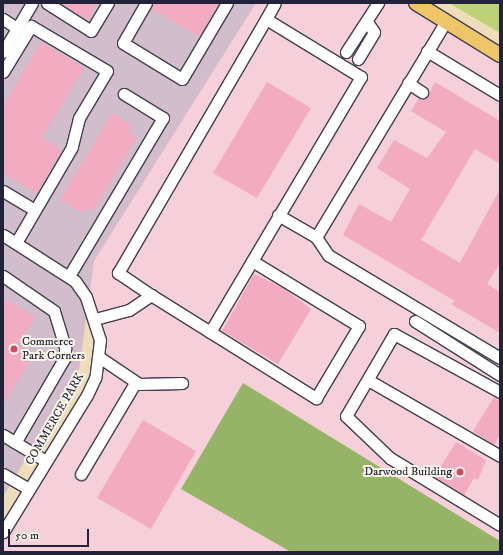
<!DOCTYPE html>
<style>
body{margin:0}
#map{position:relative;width:503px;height:555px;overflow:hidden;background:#efdcba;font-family:"IM FELL DW Pica",serif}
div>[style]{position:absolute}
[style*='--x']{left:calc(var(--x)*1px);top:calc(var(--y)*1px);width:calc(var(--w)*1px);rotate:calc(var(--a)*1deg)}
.built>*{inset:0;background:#f5cfda}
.industrial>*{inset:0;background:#d1bdcb}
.green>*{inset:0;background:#bdd276}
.forest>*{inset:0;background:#96b467}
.building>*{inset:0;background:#f2abc1}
.roads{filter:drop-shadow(1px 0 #413e4e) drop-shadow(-1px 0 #413e4e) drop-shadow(0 1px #413e4e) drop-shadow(0 -1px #413e4e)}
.minor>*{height:11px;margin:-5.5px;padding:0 5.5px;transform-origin:5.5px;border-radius:5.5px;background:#fff}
.major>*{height:14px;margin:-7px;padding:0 7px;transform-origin:7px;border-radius:7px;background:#eec569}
.dots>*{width:11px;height:11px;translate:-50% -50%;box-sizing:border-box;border:2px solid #fbf7ec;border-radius:50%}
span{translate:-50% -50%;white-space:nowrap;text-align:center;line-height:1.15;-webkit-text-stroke:4px #fbf7ec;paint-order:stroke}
.poi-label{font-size:12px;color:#22223b}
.left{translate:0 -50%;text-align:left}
.right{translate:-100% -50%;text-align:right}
.street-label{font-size:12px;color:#22223b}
.frame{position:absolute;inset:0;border:4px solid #22223b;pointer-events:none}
.scale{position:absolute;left:8px;top:529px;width:81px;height:18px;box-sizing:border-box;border:2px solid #22223b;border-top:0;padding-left:5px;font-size:12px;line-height:14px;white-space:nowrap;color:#22223b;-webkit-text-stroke:3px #fbf7ec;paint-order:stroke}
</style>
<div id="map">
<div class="built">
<div style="clip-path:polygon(249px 3px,418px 3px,500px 54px,500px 541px,244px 383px,181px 489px,291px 552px,3px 552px,3px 532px,87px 395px,99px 357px,86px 297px,94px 261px)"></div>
</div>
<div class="industrial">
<div style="clip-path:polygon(3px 3px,256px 3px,94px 261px,79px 370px,3px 497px)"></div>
</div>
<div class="green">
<div style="clip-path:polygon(449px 3px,500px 3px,500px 33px)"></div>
</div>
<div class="forest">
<div style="clip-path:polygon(243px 383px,500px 541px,500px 552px,291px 552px,181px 489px)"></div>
</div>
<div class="building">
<div style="clip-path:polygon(60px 3px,98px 3px,88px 20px)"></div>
<div style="clip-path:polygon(153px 3px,219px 3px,199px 37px,151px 8px)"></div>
<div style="clip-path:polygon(41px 42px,84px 68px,42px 138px,62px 150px,37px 193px,3px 173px,3px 106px)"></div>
<div style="clip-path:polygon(267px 82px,311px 108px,257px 198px,213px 173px)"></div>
<div style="clip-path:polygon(435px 82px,500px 121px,500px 164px,475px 149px,421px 240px,460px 263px,500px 189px,500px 263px,487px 284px,500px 292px,500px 333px,451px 304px,455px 301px,343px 235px,359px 204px,391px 222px,410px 189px,377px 168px,394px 140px,427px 158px,446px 132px,411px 111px,419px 98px,428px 96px)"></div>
<div style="clip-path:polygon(112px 113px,132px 126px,129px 132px,137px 137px,93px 211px,86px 207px,82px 213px,60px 200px)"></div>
<div style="clip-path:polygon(254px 274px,283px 288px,311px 309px,278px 364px,222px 331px)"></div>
<div style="clip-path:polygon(3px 298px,35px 317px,18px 345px,34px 354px,3px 405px)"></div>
<div style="clip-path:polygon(494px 397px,500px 399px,500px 435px,494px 445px,473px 431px)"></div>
<div style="clip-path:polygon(143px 420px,196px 451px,151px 529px,97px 498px)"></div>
<div style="clip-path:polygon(456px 442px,486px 460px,478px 480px,474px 478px,464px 495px,434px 477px)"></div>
</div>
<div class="roads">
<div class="minor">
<div style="--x:47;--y:3;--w:52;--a:32.5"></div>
<div style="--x:91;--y:31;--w:33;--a:-59"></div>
<div style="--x:146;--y:3;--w:46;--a:119.9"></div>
<div style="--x:123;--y:43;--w:69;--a:31.4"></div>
<div style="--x:182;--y:79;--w:88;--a:-59.4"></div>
<div style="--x:3;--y:19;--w:17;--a:33"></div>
<div style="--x:446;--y:21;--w:252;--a:121"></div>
<div style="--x:316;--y:237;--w:22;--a:56"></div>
<div style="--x:328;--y:255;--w:200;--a:30.9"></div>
<div style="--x:427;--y:51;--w:85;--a:31.1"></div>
<div style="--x:3;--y:52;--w:57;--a:-59.4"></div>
<div style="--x:346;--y:52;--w:59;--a:-56.9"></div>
<div style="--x:358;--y:59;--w:31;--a:-59"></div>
<div style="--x:374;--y:32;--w:12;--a:-125"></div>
<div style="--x:3;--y:72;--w:54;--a:-58.7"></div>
<div style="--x:31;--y:26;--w:88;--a:30.6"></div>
<div style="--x:107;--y:71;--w:55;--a:120.8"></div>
<div style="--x:79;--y:118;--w:30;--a:104"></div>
<div style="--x:72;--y:147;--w:111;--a:120.3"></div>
<div style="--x:408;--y:83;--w:17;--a:33"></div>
<div style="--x:3;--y:191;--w:37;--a:31"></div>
<div style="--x:278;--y:215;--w:44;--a:30.1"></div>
<div style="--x:3;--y:235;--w:85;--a:32.6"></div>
<div style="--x:75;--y:281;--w:19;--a:55"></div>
<div style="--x:86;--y:297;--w:45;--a:72"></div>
<div style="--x:100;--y:340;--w:38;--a:97"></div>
<div style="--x:95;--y:378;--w:19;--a:115"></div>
<div style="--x:87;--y:395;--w:161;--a:121.5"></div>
<div style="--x:3;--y:276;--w:62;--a:34.5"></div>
<div style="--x:54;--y:311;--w:39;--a:73"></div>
<div style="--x:65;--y:348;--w:9;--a:90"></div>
<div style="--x:65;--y:357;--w:99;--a:120.2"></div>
<div style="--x:69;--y:276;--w:184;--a:-59.3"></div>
<div style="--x:163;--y:118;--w:46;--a:-148.4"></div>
<div style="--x:151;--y:295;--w:40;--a:-146"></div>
<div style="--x:118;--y:273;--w:294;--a:-59.8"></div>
<div style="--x:95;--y:319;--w:35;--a:-15"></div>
<div style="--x:129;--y:310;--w:27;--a:-34"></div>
<div style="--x:151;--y:295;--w:195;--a:32"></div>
<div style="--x:316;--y:398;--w:84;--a:-59.2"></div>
<div style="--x:359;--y:326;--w:125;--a:-148.7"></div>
<div style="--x:252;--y:261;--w:214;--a:-59.4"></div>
<div style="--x:361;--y:77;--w:111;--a:-148.6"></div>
<div style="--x:266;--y:19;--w:18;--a:-61"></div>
<div style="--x:415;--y:321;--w:101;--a:32.4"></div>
<div style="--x:210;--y:332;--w:82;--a:-59.4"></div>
<div style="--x:99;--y:357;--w:48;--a:34"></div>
<div style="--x:139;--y:384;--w:43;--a:-1.3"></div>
<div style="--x:368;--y:380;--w:152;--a:29.9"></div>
<div style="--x:500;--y:392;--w:121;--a:-151.3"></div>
<div style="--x:394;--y:334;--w:95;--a:120.3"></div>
<div style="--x:346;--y:416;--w:61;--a:43.7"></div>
<div style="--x:390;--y:458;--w:129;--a:31.3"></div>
<div style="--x:3;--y:435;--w:50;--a:31.2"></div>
<div style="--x:3;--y:474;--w:30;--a:30"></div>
<div style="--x:81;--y:474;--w:106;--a:-59.3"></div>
</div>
<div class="major">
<div style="--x:416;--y:3;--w:99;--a:31.8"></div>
</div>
</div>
<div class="dots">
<div style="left:14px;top:349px;background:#d1495b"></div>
<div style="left:460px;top:472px;background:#d1495b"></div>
</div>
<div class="poi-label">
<span class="left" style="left:22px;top:349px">Commerce<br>Park Corners</span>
<span class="right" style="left:452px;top:472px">Darwood Building</span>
</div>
<div class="street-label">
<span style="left:55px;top:419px;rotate:-60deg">COMMERCE PARK</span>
</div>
<div class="frame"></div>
<div class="scale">50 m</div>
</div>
